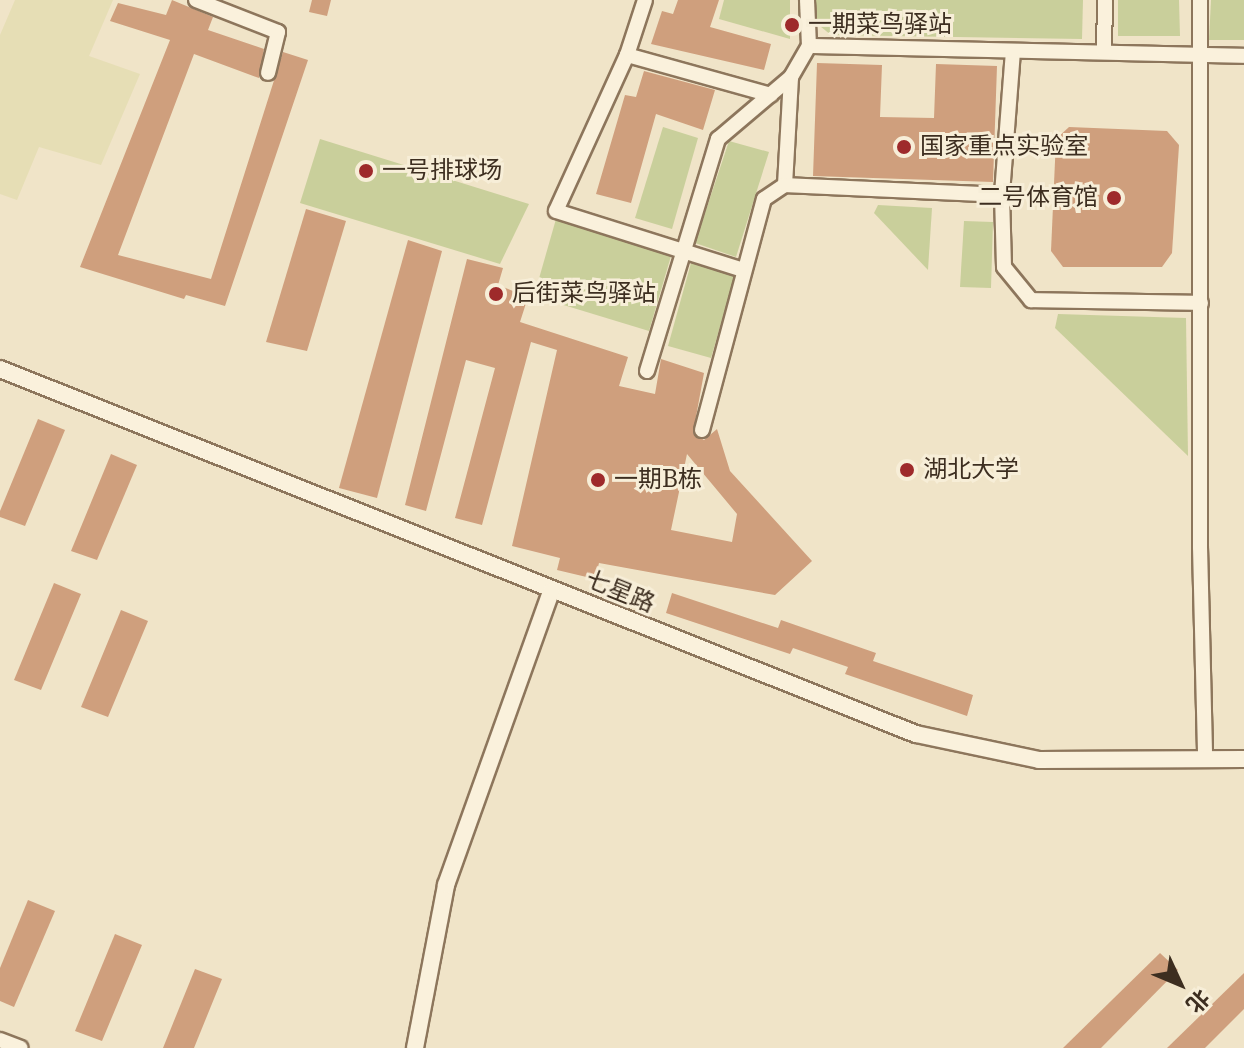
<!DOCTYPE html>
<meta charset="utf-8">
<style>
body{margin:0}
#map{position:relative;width:1244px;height:1048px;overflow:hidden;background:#f0e4c8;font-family:"Roboto Serif","Noto Sans SC",serif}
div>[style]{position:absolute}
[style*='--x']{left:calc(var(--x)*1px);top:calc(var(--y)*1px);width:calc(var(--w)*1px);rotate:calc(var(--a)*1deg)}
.farmland>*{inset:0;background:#e6deb5}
.green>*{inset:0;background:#c9cf9b}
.building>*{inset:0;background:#cf9f7d}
.roads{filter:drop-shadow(2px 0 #8d765c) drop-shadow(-2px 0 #8d765c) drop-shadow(0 2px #8d765c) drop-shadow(0 -2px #8d765c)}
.minor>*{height:14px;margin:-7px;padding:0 7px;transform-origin:7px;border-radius:7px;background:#faf1dc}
.tertiary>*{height:16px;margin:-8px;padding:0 8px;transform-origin:8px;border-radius:8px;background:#faf1dc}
.dots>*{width:22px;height:22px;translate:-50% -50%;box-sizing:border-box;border:4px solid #f7eed8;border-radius:50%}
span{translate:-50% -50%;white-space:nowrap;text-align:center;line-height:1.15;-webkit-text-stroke:6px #f7eed8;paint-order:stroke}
.poi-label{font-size:24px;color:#3d2e20}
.left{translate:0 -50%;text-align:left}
.right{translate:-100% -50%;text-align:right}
.street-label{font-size:24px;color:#3d2e20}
.north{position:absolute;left:1140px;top:944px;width:80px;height:80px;-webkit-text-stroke:6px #f7eed8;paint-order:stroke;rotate:134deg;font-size:22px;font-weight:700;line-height:32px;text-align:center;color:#3d2e20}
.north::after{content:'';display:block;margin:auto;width:28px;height:36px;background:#3d2e20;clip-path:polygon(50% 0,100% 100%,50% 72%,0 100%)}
</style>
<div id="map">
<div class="farmland">
<div style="clip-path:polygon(15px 0,113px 0,89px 56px,140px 74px,101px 165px,39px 147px,17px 200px,0 194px,0 35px)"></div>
</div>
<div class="green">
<div style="clip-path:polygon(724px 0,790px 0,790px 39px,719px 19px)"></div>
<div style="clip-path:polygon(815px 0,1083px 0,1082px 39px,831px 35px,815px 22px)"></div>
<div style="clip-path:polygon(1118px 0,1179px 0,1180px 36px,1118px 36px)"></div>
<div style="clip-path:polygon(1211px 0,1244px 0,1244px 40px,1209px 40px)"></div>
<div style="clip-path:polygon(663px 127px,698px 138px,672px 229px,635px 218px)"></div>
<div style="clip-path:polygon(320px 139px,529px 204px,500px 264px,300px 203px)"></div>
<div style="clip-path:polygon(729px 141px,769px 152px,736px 257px,695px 243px)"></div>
<div style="clip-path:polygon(878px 205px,932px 208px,928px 270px,874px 213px)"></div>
<div style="clip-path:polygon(556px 219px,671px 256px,649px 331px,534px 296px)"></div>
<div style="clip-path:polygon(964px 221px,993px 222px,991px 288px,960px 287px)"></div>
<div style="clip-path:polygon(691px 263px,735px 275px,711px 358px,668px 346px)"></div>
<div style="clip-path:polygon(1058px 314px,1186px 318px,1188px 456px,1055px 328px)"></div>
</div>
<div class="building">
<div style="clip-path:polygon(172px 0,213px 17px,208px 30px,264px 49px,259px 78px,194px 54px,118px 255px,211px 279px,283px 52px,308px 60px,225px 306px,186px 295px,184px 299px,80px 267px,170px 40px,110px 21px,118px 3px,166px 15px)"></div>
<div style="clip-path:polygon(312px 0,331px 0,327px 16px,309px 12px)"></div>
<div style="clip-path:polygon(678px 0,719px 0,710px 27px,771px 44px,764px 70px,651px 44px,662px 11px,673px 14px)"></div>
<div style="clip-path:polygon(817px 63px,882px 65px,880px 117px,934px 118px,936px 64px,997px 66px,993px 182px,813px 176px)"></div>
<div style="clip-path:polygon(644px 71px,715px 90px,703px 130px,656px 114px,631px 203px,596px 194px,625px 95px,636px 97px)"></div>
<div style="clip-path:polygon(1069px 127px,1167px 131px,1179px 145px,1172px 253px,1162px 267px,1063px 267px,1051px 251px,1056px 139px)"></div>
<div style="clip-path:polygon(306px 209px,346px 221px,307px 351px,266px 342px)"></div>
<div style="clip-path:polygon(408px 240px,442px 251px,377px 498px,339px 488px)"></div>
<div style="clip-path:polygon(evenodd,467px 259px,503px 268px,498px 285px,528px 297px,520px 322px,628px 357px,619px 386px,655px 394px,661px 359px,704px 373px,693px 433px,704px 440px,717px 429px,730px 471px,812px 561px,775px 595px,599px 563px,595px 579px,557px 570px,560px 558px,512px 546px,557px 350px,531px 342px,482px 525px,455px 518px,495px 368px,466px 360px,426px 511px,405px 505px,467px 259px,687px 454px,737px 514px,732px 542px,671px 530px,687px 454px)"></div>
<div style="clip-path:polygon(38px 419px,65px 430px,25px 526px,0 517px,0 511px)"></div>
<div style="clip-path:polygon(111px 454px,137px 465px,97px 560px,71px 551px)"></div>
<div style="clip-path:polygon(54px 583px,81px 594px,41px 690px,14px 680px)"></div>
<div style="clip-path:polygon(672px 593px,778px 628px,781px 620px,876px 653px,873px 661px,973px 695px,967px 716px,845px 674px,848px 667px,793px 648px,790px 654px,666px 613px)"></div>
<div style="clip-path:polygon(121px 610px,148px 621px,108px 717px,81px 707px)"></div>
<div style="clip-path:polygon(28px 900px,55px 911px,14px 1007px,0 1001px,0 968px)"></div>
<div style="clip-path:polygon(115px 934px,142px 945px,102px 1041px,75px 1031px)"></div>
<div style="clip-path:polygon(1160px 953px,1178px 970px,1101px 1048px,1063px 1048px)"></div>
<div style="clip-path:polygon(195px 969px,222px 979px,194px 1048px,163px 1048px)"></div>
<div style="clip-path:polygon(1244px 973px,1244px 1009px,1205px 1048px,1167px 1048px)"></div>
</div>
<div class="roads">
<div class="minor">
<div style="--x:196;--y:0;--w:88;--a:21.3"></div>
<div style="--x:278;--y:32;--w:42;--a:103.7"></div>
<div style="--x:645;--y:0;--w:58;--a:108.1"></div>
<div style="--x:627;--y:55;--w:171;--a:114.5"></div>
<div style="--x:556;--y:211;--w:196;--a:17.5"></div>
<div style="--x:807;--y:0;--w:46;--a:87.5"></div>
<div style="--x:809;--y:46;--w:435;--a:1.3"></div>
<div style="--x:1200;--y:0;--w:547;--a:90"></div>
<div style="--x:1200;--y:547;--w:212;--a:88.6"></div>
<div style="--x:1013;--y:51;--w:144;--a:94.4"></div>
<div style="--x:1002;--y:195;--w:72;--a:88.4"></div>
<div style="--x:1004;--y:267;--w:43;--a:50.7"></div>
<div style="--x:1031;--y:300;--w:170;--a:1"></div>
<div style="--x:1104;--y:52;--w:52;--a:-88.9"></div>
<div style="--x:627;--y:55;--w:149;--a:15.5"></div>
<div style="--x:785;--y:185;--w:108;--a:-86.8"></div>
<div style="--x:791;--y:77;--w:36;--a:-60"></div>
<div style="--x:647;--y:371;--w:243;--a:-73"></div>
<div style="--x:718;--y:139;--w:96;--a:-40.3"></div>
<div style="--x:702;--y:430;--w:239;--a:-75"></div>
<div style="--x:764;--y:199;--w:25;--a:-34"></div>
<div style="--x:785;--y:185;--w:217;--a:2.6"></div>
<div style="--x:0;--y:1040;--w:22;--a:21"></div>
</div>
<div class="tertiary">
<div style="--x:0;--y:369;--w:986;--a:21.73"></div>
<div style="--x:916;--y:734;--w:126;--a:11.9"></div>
<div style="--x:1039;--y:760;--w:205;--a:-0.3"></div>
<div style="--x:415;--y:1048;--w:166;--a:-79.2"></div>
<div style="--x:446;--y:885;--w:312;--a:-70.3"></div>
</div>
</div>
<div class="dots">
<div style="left:792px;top:25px;background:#9e2a2b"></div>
<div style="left:904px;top:147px;background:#9e2a2b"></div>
<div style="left:366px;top:171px;background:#9e2a2b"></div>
<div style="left:1114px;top:198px;background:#9e2a2b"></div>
<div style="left:496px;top:294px;background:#9e2a2b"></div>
<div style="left:907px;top:470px;background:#9e2a2b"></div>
<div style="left:598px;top:480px;background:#9e2a2b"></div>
</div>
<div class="poi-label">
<span class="left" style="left:808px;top:25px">一期菜鸟驿站</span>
<span class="left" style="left:920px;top:147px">国家重点实验室</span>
<span class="left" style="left:382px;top:171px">一号排球场</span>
<span class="right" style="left:1098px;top:198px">二号体育馆</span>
<span class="left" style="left:512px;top:294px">后街菜鸟驿站</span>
<span class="left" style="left:923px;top:470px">湖北大学</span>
<span class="left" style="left:614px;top:480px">一期B栋</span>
</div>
<div class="street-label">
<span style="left:620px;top:592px;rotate:22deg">七星路</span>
</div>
<div class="north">北</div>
</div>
